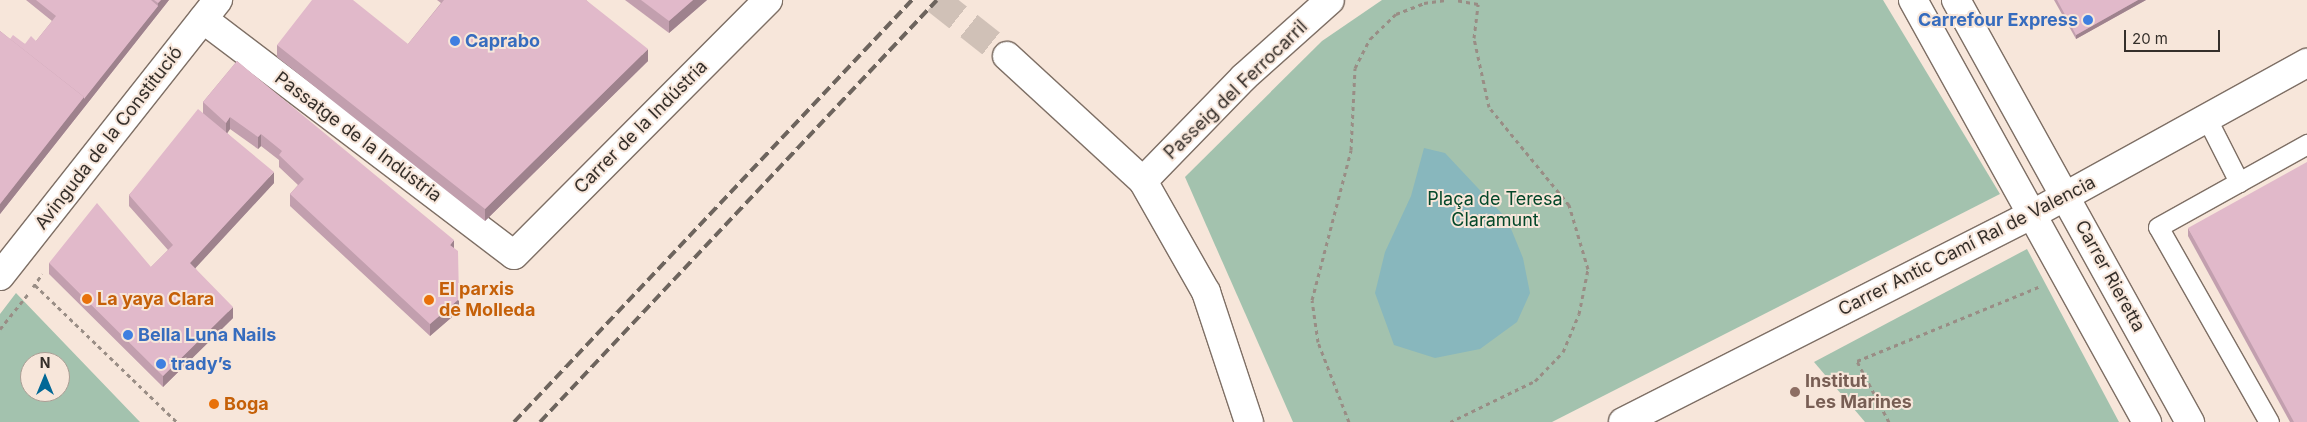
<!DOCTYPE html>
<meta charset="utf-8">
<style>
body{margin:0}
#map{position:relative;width:2307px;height:422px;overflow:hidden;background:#f7e6da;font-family:Inter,sans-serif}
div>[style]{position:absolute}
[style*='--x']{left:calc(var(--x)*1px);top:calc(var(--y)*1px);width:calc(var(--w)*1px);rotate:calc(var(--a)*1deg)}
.green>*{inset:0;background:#a3c2ae}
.water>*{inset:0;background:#88b7bd}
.street-tunnel>*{height:28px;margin-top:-14px;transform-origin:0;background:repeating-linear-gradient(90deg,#d0c1b7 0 28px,transparent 0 42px)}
.path>*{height:3px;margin-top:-1.5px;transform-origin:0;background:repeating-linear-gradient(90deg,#998d85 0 4px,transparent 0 8px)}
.roads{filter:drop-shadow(1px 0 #7e6f65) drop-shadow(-1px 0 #7e6f65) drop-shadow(0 1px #7e6f65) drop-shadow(0 -1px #7e6f65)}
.lane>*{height:19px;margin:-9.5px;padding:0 9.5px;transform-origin:9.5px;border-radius:9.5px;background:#fff}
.street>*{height:28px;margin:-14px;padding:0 14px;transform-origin:14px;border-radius:14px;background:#fff}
.secondary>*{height:28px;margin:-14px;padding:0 14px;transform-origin:14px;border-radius:14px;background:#fff}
.rail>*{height:4px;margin-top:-2px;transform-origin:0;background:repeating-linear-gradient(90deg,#6d645d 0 10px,transparent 0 15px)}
.wall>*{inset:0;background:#c29fae}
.shaded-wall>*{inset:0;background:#9e828d}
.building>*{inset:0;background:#e1b9ca}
.dots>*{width:14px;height:14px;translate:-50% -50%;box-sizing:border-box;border:2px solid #f7e6da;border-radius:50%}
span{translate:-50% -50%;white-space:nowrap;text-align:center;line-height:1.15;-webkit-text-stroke:4px #f7e6da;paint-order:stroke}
.shop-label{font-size:18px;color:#366cbe;font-weight:700}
.right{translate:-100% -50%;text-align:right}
.left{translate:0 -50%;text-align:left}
.street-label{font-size:18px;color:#352f2a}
.park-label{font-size:18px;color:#034729}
.food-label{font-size:18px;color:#c56008;font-weight:700}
.education-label{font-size:18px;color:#785e54;font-weight:700}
.north{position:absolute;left:20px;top:352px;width:50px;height:50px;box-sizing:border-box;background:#f7e6da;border:1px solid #a99d94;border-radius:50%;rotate:0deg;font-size:14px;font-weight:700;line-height:20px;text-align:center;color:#352f2a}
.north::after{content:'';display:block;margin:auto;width:18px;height:22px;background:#026896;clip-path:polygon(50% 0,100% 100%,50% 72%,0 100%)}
.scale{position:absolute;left:2124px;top:30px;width:96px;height:22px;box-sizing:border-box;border:2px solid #352f2a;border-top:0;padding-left:6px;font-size:15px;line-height:18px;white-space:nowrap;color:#352f2a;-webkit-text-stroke:4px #f7e6da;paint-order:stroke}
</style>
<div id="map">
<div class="green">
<div style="clip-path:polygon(1382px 0,1883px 0,2000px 194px,1552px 422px,1293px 422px,1185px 177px,1322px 41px)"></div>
<div style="clip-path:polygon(2027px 249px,2119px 422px,1865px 422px,1814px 362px)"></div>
<div style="clip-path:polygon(evenodd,16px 293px,140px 422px,0 422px,0 314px,16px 293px,30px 362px,60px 362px,60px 392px,30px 392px,30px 362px)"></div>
</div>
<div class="water">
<div style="clip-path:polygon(1424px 148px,1445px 153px,1507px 219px,1523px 258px,1530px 293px,1517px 322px,1480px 349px,1435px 358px,1394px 345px,1375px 293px,1385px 252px,1411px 196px)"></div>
</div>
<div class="street-tunnel">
<div style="--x:936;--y:0;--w:90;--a:38.3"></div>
</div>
<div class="path">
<div style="--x:35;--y:285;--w:197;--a:44"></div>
<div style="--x:33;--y:287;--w:16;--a:-55"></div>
<div style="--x:0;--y:329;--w:45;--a:-51.3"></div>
<div style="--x:1349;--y:422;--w:86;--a:-111.2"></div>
<div style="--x:1318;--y:342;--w:42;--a:-98.1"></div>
<div style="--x:1312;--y:300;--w:155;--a:-75.4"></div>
<div style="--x:1351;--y:150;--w:82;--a:-87.2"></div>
<div style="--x:1355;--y:68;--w:33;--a:-63"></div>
<div style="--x:1370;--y:39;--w:36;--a:-44"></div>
<div style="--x:1396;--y:14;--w:30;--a:-21"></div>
<div style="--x:1424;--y:3;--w:22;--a:-8"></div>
<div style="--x:1450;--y:422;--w:94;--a:-25.8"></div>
<div style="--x:1535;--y:381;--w:40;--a:-46"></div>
<div style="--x:1563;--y:352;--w:41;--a:-67.2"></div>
<div style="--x:1579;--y:314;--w:46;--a:-78.7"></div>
<div style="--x:1588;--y:269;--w:67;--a:-106.5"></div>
<div style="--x:1569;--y:205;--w:127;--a:-129.2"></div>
<div style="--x:1489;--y:107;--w:71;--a:-102.3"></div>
<div style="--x:1474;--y:38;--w:34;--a:-83"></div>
<div style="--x:1478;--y:4;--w:23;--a:-170"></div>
<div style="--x:1889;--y:422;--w:69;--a:-117.7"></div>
<div style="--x:1857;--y:361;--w:196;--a:-22.2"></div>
</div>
<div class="roads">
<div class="lane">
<div style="--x:2207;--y:119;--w:71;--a:63.1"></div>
<div style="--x:2269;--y:422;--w:224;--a:-119.6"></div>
<div style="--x:2158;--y:227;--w:171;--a:-29.1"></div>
</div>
<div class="street">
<div style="--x:1913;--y:0;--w:483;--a:61"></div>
<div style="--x:1956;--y:0;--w:483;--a:61"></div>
<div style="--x:203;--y:19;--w:390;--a:37.2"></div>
<div style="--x:514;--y:255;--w:360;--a:-45.1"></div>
<div style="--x:1007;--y:56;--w:185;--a:42.6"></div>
<div style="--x:1143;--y:181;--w:128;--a:60.4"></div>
<div style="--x:1206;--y:292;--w:137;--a:71.7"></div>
<div style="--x:1143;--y:181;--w:145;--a:-45.8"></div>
<div style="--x:1244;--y:77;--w:115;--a:-41.8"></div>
<div style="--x:1623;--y:422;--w:460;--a:-26.9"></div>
<div style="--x:2033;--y:214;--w:313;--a:-28.9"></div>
</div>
<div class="secondary">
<div style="--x:0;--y:276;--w:352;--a:-51.7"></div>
</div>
</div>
<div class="rail">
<div style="--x:514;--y:422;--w:580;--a:-46.68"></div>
<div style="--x:540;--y:422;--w:579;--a:-46.75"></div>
</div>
<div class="wall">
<div style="clip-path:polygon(26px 0,169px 0,0 214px,0 31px,10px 39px,25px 44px,36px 41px,52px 21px)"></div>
<div style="clip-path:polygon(437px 0,586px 0,648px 61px,485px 221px,277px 57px,277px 45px,408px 44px,441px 3px)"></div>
<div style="clip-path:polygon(625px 0,707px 0,669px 33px)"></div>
<div style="clip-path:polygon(2054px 0,2146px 0,2076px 39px)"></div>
<div style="clip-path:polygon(237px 61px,454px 248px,459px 311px,430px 336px,290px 206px,290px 194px,298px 185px,279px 167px,279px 160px,261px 146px,258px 149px,230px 129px,227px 133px,274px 183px,195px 268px,233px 318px,163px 387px,49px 274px,49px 263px,151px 267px,168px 250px,129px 206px,129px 195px,203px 113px,203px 102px)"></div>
<div style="clip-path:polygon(2188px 228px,2307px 422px,2290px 422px,2188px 236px)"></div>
</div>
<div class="shaded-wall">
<div style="clip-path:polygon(161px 0,169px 0,0 214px,0 204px,84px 97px,158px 6px,158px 3px)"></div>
<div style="clip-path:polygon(693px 0,707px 0,669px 33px,669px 21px)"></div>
<div style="clip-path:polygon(2138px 0,2146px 0,2076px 39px,2076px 35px)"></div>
<div style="clip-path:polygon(648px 49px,648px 61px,485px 221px,485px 209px)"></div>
<div style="clip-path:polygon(230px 117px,230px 129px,226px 135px,226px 123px)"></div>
<div style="clip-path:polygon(261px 134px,261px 146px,258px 149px,258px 137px)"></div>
<div style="clip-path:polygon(274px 172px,274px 183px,190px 274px,190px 263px)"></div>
<div style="clip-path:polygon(454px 240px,454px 252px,450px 245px)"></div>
<div style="clip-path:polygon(459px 299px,459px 311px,430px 336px,430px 324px)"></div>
<div style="clip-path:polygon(233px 307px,233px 318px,163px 387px,163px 376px)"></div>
</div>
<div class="building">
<div style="clip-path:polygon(36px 0,151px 0,158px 6px,84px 99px,84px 97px,10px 39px,13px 35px,25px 44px,31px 36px,36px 41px,56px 16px)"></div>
<div style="clip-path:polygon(154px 0,161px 0,158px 3px)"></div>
<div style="clip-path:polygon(312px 0,353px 0,408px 44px,444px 0,586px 0,648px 49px,485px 209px,277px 45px)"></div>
<div style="clip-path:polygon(641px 0,693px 0,669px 21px)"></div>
<div style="clip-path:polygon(2057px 0,2138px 0,2076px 35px)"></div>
<div style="clip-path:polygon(0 31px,84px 97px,0 204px)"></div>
<div style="clip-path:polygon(237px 61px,454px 240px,450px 245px,458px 251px,459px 299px,430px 324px,290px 194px,304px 179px,279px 155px,282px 151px,261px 134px,258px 137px,230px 117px,226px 123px,203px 102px)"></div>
<div style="clip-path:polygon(198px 109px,274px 172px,190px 263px,233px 307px,163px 376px,49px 263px,97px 203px,151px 267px,173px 245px,129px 195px)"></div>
<div style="clip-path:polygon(2307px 162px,2307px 422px,2294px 422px,2188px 228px)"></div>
</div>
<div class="dots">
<div style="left:2088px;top:20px;background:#3f7fe0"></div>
<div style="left:455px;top:41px;background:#3f7fe0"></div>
<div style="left:87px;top:299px;background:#e8710a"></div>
<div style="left:429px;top:300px;background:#e8710a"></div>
<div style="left:128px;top:335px;background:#3f7fe0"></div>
<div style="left:161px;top:364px;background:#3f7fe0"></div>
<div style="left:1795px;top:392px;background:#8d6e63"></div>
<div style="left:214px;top:404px;background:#e8710a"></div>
</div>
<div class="shop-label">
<span class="right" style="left:2078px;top:20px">Carrefour Express</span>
<span class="left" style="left:465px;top:41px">Caprabo</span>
<span class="left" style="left:138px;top:335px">Bella Luna Nails</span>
<span class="left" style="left:171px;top:364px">trady’s</span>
</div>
<div class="street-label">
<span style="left:1236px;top:90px;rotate:-44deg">Passeig del Ferrocarril</span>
<span style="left:641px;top:127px;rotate:-45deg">Carrer de la Indústria</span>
<span style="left:358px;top:137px;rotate:37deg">Passatge de la Indústria</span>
<span style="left:109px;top:138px;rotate:-52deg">Avinguda de la Constitució</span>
<span style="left:1967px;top:246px;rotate:-27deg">Carrer Antic Camí Ral de Valencia</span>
<span style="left:2110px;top:276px;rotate:61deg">Carrer Rieretta</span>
</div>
<div class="park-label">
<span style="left:1495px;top:210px">Plaça de Teresa<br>Claramunt</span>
</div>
<div class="food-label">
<span class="left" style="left:439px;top:300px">El parxis<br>de Molleda</span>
<span class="left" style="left:97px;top:299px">La yaya Clara</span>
<span class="left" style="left:224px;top:404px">Boga</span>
</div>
<div class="education-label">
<span class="left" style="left:1805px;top:392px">Institut<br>Les Marines</span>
</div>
<div class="north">N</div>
<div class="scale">20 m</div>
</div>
